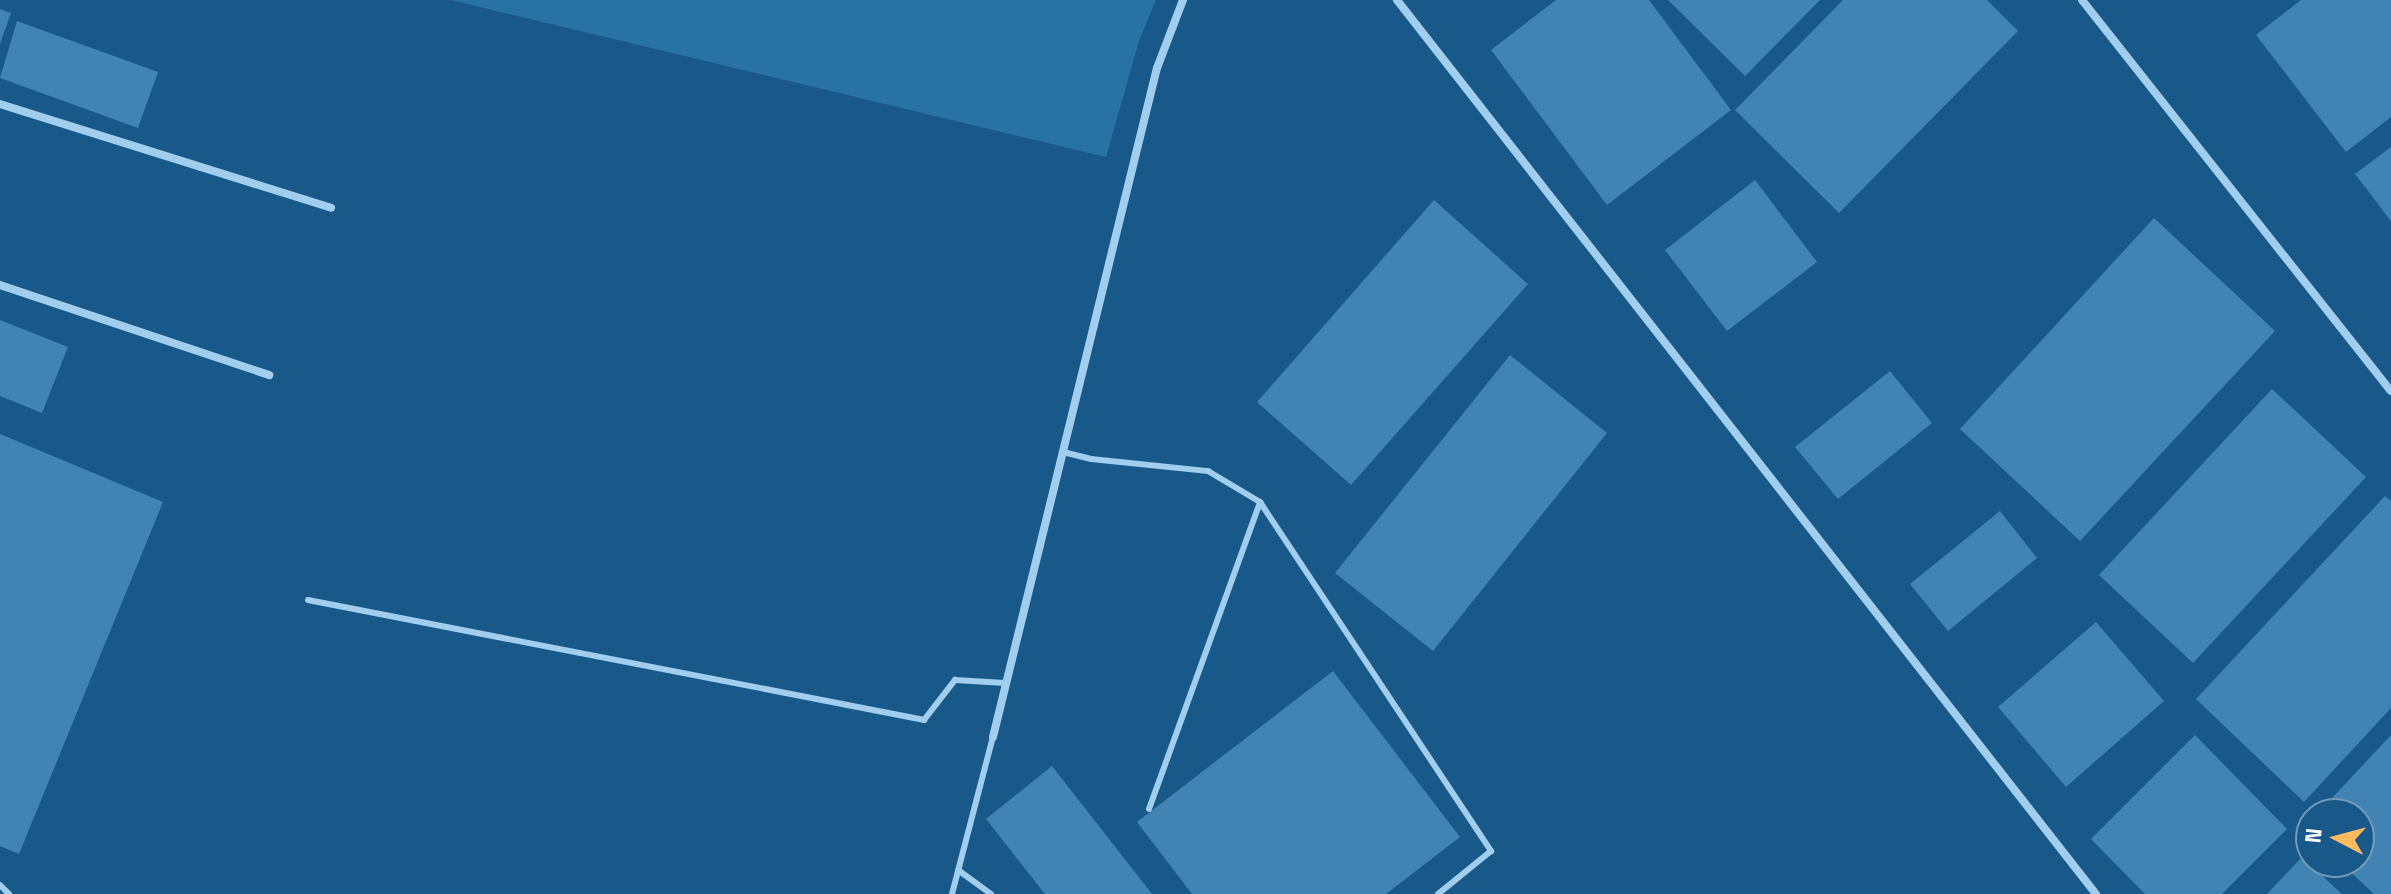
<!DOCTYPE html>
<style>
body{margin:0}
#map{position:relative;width:2391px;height:894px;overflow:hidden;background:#185989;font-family:"Space Grotesk",sans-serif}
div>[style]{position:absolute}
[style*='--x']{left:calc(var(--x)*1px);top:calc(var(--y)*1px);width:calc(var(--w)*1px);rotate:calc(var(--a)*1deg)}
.green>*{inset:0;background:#2872a6}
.building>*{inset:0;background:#4183b2}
.lane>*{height:6px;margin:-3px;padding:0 3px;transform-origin:3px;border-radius:3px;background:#a1ceee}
.street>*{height:8px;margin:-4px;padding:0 4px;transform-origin:4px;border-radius:4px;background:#a1ceee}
span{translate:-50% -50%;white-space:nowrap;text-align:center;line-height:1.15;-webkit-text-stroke:6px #185989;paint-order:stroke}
.north{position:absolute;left:2295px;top:798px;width:80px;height:80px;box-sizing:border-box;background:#185989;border:2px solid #749bb8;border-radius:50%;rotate:276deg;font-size:22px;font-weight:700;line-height:32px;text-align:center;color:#fff}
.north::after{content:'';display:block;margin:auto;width:28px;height:36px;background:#ffbb5e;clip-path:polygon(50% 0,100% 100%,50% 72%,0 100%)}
</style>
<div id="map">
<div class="green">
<div style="clip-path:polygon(451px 0,1156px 0,1139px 41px,1106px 157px)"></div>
</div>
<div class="building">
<div style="clip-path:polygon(1556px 0,1649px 0,1731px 110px,1607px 205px,1491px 50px)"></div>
<div style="clip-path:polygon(1668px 0,1820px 0,1745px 76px)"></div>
<div style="clip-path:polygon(1843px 0,1987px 0,2018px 31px,1839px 213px,1735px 110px)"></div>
<div style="clip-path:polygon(2301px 0,2391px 0,2391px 117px,2346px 152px,2256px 35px)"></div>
<div style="clip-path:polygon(0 9px,11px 13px,0 44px)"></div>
<div style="clip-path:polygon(17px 21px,158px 72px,138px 128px,0 78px)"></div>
<div style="clip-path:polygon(2391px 147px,2391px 221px,2355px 174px)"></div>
<div style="clip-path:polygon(1755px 180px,1817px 262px,1727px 331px,1665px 250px)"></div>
<div style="clip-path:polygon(1434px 200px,1528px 284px,1351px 485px,1257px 402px)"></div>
<div style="clip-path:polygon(2154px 218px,2275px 331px,2080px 541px,1960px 429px)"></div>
<div style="clip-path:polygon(0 320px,68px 347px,42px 413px,0 396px)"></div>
<div style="clip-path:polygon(1510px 355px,1607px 433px,1433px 651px,1335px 573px)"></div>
<div style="clip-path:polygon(1890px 371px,1932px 423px,1838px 499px,1795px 447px)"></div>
<div style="clip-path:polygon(2272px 389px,2366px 477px,2193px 663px,2099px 575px)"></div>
<div style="clip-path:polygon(0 434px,163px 502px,19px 854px,0 846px)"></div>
<div style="clip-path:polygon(2385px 496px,2391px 501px,2391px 708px,2304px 802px,2196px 699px)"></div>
<div style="clip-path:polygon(2000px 511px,2037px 558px,1948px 631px,1910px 584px)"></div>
<div style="clip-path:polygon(2096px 622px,2164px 701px,2066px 787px,1998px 707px)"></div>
<div style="clip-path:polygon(1333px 671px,1460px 837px,1386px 894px,1192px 894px,1137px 822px)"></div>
<div style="clip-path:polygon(2195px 735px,2287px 829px,2222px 894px,2145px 894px,2091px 839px)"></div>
<div style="clip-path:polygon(2391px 735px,2391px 894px,2374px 894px,2340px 862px,2359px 862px,2359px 814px,2317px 814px)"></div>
<div style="clip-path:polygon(1052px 766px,1152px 894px,1045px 894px,986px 819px)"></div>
<div style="clip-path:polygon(2302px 857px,2342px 894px,2267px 894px)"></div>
</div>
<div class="lane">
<div style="--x:1063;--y:452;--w:29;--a:14"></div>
<div style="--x:1091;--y:459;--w:118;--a:5.9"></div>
<div style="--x:1208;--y:471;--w:61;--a:30.8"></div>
<div style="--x:1260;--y:502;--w:419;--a:56.5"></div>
<div style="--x:1491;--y:851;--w:68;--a:140.9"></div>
<div style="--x:308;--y:600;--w:628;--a:11.02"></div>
<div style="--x:924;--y:720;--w:51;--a:-52.2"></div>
<div style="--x:955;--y:680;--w:50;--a:3.4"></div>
<div style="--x:1149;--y:809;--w:326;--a:-70.1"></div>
<div style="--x:958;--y:870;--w:41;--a:36"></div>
<div style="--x:0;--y:885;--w:13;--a:45"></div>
<div style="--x:952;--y:894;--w:162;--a:-75.4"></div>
</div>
<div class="street">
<div style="--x:1397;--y:0;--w:1135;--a:51.98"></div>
<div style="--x:2082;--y:0;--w:498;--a:51.7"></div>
<div style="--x:0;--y:104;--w:347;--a:17.4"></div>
<div style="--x:0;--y:285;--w:284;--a:18.5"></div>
<div style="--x:993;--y:737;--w:689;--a:-76.23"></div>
<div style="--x:1157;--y:68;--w:73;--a:-69.1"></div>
</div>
<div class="north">N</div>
</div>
